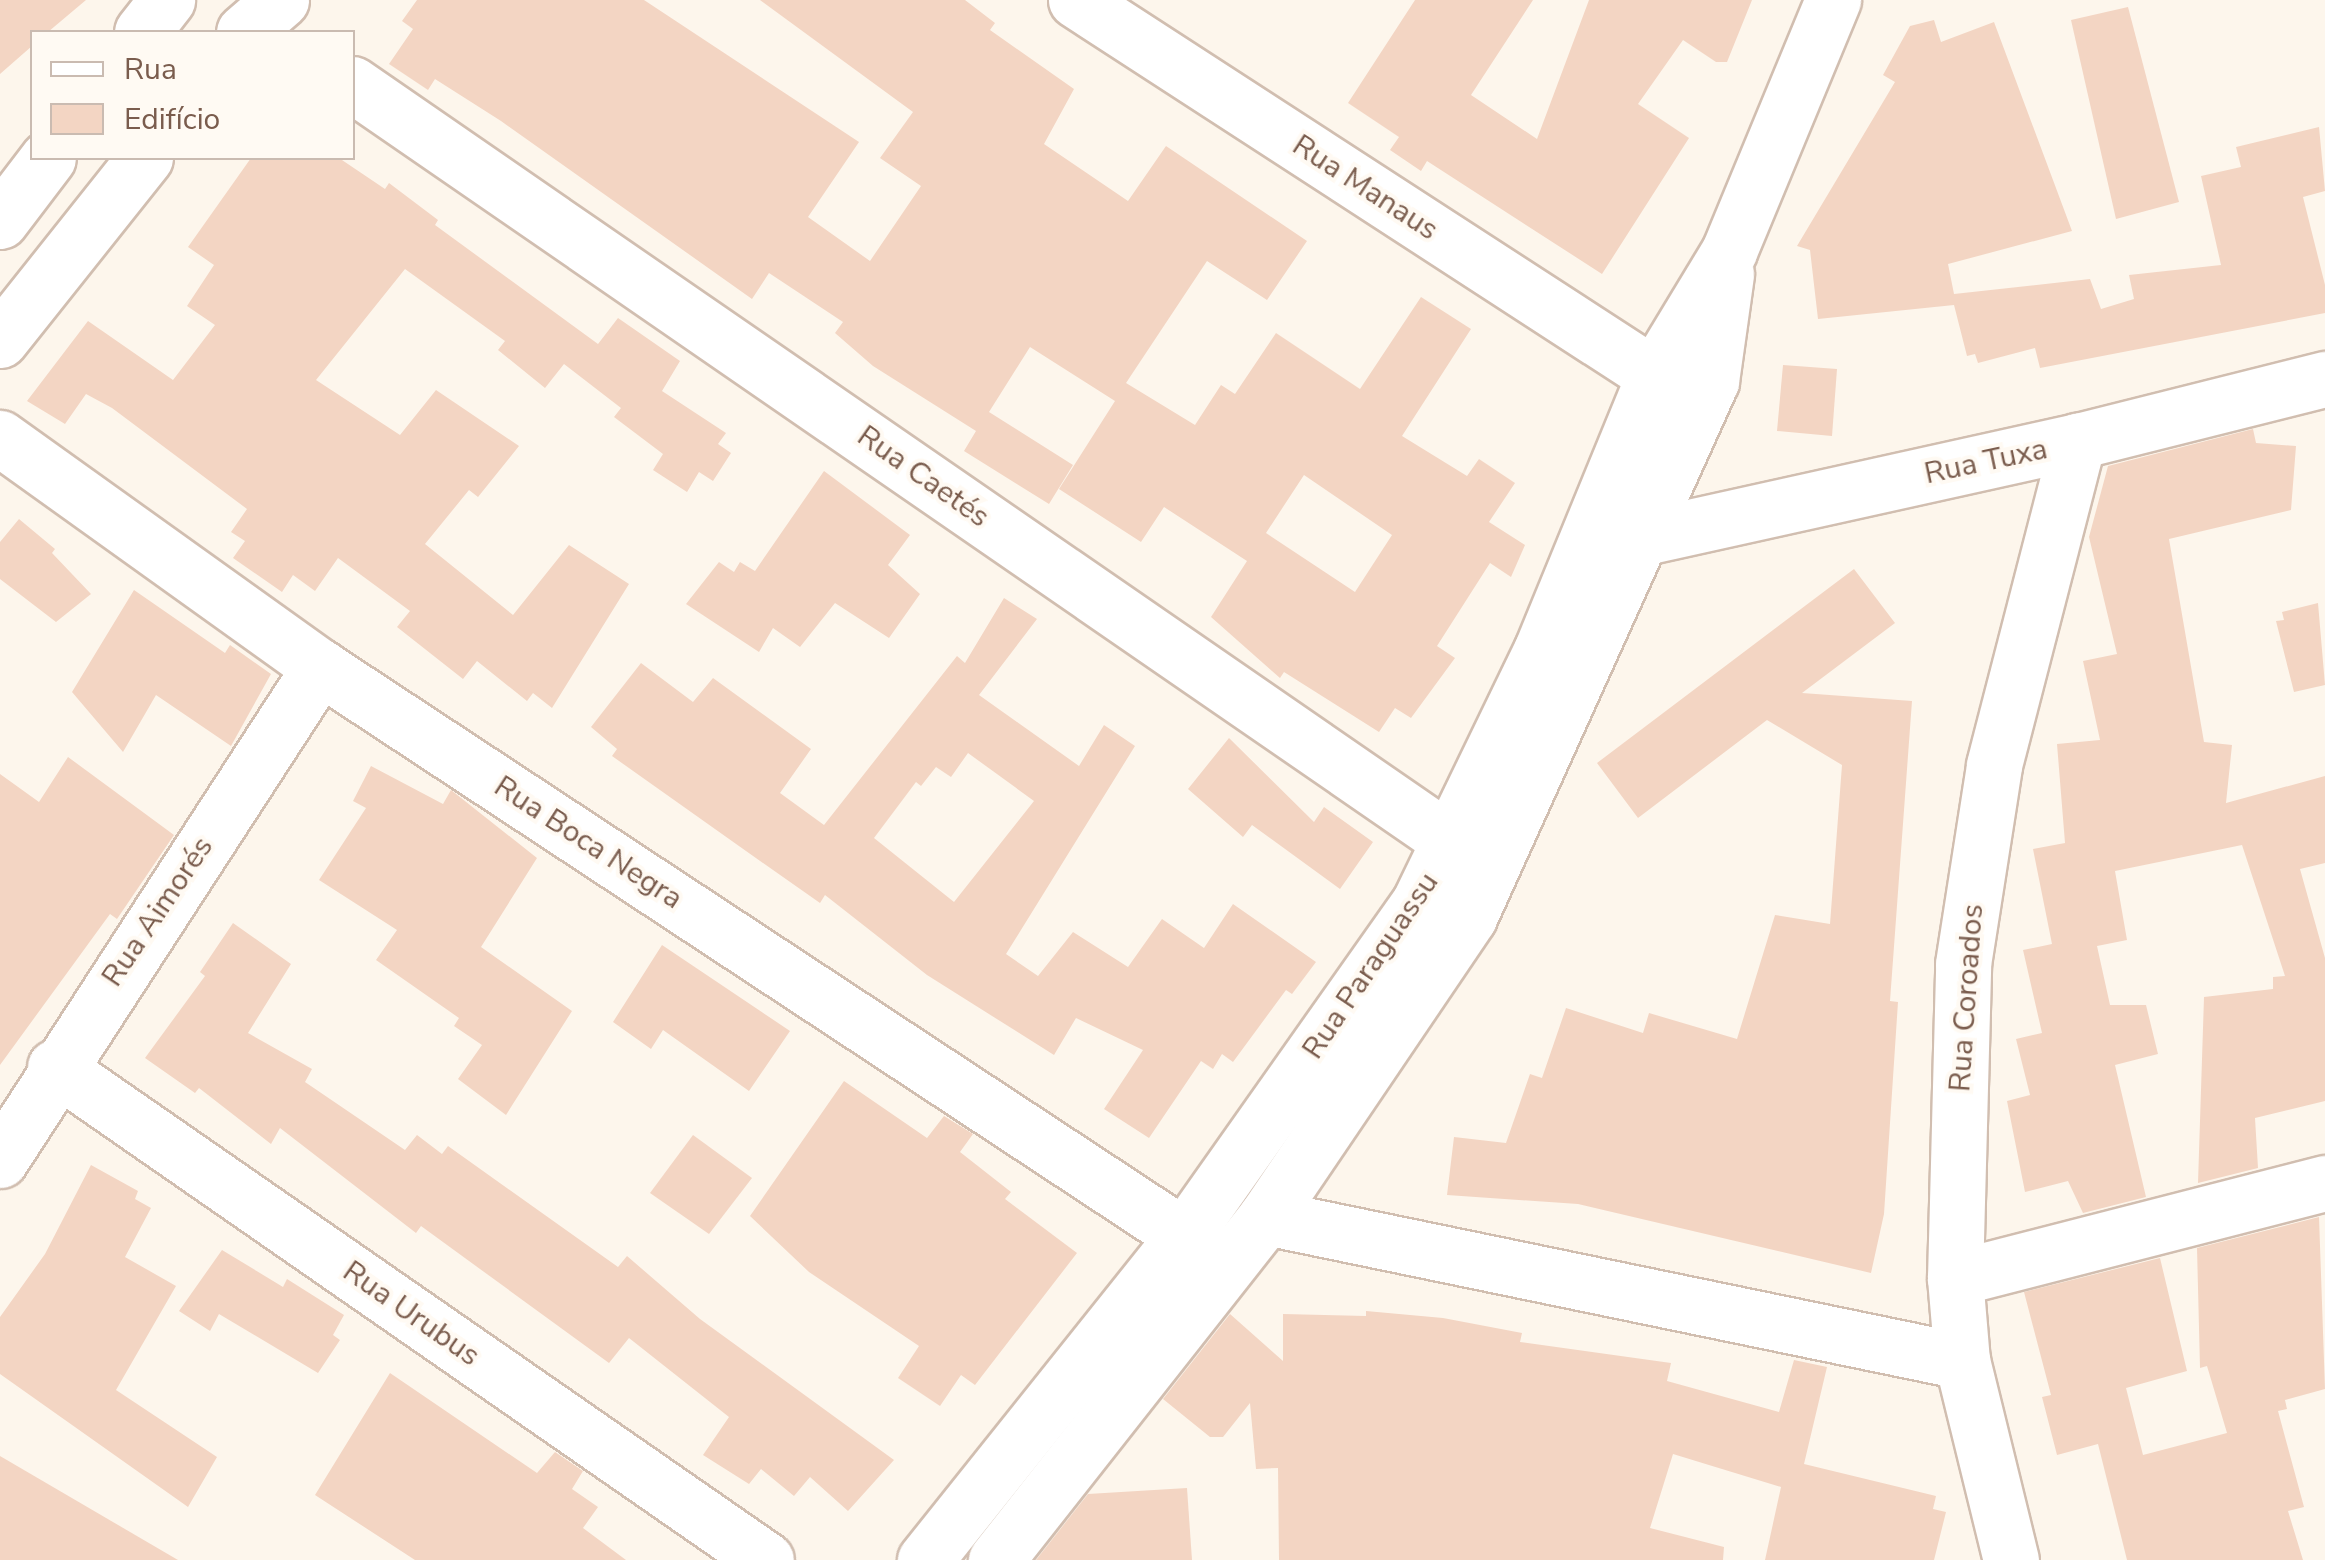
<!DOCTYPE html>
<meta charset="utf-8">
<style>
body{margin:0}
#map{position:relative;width:2325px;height:1560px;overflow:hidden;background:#fdf6ec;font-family:"Nunito Sans",sans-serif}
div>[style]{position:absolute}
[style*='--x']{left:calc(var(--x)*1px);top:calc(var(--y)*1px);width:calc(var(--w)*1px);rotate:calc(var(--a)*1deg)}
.building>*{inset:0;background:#f3d5c3}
.roads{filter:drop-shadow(2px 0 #d1beb0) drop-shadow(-2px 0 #d1beb0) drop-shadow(0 2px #d1beb0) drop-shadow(0 -2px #d1beb0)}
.street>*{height:55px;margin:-27.5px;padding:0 27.5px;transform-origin:27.5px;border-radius:27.5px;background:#fff}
.secondary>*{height:55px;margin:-27.5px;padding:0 27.5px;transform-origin:27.5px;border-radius:27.5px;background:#fff}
span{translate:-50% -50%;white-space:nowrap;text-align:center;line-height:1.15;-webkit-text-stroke:8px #fffaf3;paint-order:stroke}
.street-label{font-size:30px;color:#7a5c4d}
.legend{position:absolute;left:30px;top:30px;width:325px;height:130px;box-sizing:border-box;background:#fffaf3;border:2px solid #cabbb1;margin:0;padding:12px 18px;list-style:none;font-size:30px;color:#7a5c4d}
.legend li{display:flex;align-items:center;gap:20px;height:50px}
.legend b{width:50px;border:2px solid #cabbb1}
</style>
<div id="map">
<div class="building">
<div style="clip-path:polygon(0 0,86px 0,48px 32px,32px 32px,32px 46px,0 74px)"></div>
<div style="clip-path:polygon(evenodd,417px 0,644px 0,859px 142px,808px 217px,870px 261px,921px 186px,880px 158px,913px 112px,760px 0,965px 0,995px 23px,990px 30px,1074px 89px,1044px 144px,1128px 201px,1166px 146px,1307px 241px,1267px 300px,1207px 261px,1126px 383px,1195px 425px,1221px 385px,1235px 394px,1276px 333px,1360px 389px,1421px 297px,1471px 329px,1402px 436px,1467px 476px,1479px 459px,1515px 483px,1489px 522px,1525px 545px,1511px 577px,1490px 563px,1437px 646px,1455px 658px,1411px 718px,1395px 708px,1379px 732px,1284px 672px,1280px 678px,1211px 617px,1247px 561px,1164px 507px,1141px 542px,1059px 489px,1115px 401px,1030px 347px,989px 412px,1073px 465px,1049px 504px,964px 451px,976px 431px,873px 366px,835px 333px,843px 322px,769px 273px,752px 299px,501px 121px,435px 79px,428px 90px,389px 64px,413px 29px,402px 21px,417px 0,1304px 475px,1392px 535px,1355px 592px,1266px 533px,1304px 475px)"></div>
<div style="clip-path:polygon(1415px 0,1533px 0,1471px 95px,1537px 139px,1589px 0,1752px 0,1727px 62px,1716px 62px,1683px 40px,1638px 104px,1689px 138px,1602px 274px,1427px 161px,1421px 171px,1390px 150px,1399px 137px,1348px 103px)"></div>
<div style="clip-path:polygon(2128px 7px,2179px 202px,2116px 219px,2071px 20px)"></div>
<div style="clip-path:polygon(1934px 20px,1941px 42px,1994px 22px,2072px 231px,1948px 264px,1954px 294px,2090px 279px,2101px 309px,2134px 299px,2129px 275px,2221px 265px,2201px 176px,2241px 167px,2236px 147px,2319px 127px,2325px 191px,2303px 197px,2325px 285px,2325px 313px,2040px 368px,2035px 348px,1978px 363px,1975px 354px,1967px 356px,1954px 305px,1818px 319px,1810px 250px,1797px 246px,1895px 82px,1883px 75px,1910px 26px)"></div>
<div style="clip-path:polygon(251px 158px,339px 158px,385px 189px,389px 183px,438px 220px,435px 225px,598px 344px,618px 318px,680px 361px,662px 391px,726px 433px,718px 444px,731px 453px,713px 481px,699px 472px,687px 492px,653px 470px,663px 454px,614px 417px,621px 408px,564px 364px,545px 388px,498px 350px,505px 341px,405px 269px,316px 380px,400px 435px,436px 390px,519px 446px,478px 497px,469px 490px,425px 544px,513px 615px,569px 545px,629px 584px,552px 708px,533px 693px,527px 701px,477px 661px,463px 679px,397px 627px,410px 611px,338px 558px,315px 591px,293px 575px,282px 592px,233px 558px,245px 541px,231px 532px,247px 509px,112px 408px,86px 394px,65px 424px,27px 401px,88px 321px,173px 380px,215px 325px,187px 306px,214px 265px,188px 247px)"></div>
<div style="clip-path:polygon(1783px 365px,1837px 369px,1832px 436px,1777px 431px)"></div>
<div style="clip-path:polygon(2253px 429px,2256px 443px,2296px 446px,2291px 510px,2169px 539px,2204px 742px,2232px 745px,2226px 803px,2325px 776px,2325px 863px,2300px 869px,2325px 958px,2325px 1101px,2255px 1118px,2258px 1168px,2198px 1183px,2204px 997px,2273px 989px,2273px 977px,2285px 976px,2242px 845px,2115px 871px,2127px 940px,2097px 946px,2110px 1005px,2146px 1005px,2158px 1054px,2115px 1065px,2146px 1197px,2083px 1213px,2068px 1181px,2025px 1192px,2007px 1101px,2030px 1095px,2016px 1039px,2042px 1033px,2023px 950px,2052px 944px,2033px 849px,2065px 843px,2057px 744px,2100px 740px,2083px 661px,2117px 654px,2089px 537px,2108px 466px)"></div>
<div style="clip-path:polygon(824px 471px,910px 535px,888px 565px,920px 594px,889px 638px,835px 603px,800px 647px,773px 628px,759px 652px,686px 604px,719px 562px,734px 572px,740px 562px,755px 571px)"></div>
<div style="clip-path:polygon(19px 519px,55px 549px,52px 553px,91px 594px,56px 622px,0 579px,0 542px)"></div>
<div style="clip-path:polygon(1854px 569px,1895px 623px,1802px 693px,1912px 701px,1890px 1001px,1898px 1002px,1884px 1214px,1871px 1273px,1578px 1204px,1447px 1195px,1454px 1137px,1506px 1143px,1530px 1074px,1542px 1078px,1566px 1008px,1643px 1033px,1649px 1013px,1737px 1039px,1775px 915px,1830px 924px,1842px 765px,1767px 720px,1638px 818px,1597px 763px)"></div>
<div style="clip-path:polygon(134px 590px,225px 653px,230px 645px,271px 674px,231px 746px,156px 695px,123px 752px,72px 692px)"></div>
<div style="clip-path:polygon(evenodd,1004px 598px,1037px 619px,979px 695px,1079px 766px,1104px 725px,1135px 746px,1006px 954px,1038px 976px,1073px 932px,1128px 967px,1162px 919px,1204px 948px,1233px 904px,1316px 962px,1292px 994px,1286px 990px,1233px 1062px,1222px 1054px,1213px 1069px,1201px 1061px,1149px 1138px,1104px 1109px,1143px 1050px,1076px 1018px,1054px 1055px,927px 975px,825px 895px,820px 903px,746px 851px,612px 756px,617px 749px,591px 727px,641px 663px,693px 702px,713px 678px,811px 749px,780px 793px,824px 825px,957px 656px,965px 663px,1004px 598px,968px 753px,1034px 801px,954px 902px,874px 838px,916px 782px,921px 786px,936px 767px,951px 777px,968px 753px)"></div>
<div style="clip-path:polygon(2318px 603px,2325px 685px,2294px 692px,2276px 621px,2284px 620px,2282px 612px)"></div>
<div style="clip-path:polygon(1229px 738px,1314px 822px,1324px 807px,1373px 842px,1340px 889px,1252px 825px,1243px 837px,1188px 789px)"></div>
<div style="clip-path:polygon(68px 757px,174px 835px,117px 919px,110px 914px,0 1065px,0 774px,39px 802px)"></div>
<div style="clip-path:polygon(371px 766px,443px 804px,451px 790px,537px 858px,481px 947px,572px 1011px,506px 1115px,458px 1079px,482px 1045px,454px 1026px,459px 1018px,376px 960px,397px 930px,319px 880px,366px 808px,353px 801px)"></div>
<div style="clip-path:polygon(233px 923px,291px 964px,248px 1033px,312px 1069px,305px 1082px,405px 1150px,417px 1135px,442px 1154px,448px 1146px,618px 1267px,627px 1256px,700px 1319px,894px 1460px,848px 1511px,810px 1477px,794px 1496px,761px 1469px,749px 1484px,703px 1455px,729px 1417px,629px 1338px,609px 1363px,421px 1226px,416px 1233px,280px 1128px,271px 1144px,199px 1088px,195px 1093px,145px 1058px,205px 976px,200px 972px)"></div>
<div style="clip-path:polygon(662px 945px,790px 1031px,749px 1091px,663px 1030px,651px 1049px,613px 1022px)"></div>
<div style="clip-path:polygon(844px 1081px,927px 1138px,944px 1116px,973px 1134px,960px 1152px,1011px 1192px,1005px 1199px,1077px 1253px,975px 1385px,961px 1375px,940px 1406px,898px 1378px,919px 1346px,809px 1272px,750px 1216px)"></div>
<div style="clip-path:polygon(693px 1135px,752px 1178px,709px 1234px,650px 1193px)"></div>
<div style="clip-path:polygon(91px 1165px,138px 1191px,135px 1199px,151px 1208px,125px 1257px,176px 1286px,116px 1390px,217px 1457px,188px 1507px,0 1374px,0 1317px,45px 1254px)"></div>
<div style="clip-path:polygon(2319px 1217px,2325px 1389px,2285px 1400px,2287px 1409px,2278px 1411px,2304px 1507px,2288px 1511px,2303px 1560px,2127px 1560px,2098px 1444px,2057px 1455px,2042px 1397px,2051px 1395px,2024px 1292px,2160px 1258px,2187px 1371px,2126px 1388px,2143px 1455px,2227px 1433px,2207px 1366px,2200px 1368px,2197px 1248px)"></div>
<div style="clip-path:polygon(222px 1250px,283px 1287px,287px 1279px,344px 1315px,333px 1335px,340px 1340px,318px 1373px,219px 1314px,210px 1331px,179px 1311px)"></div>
<div style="clip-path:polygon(1366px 1311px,1443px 1318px,1522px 1333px,1520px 1342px,1671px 1363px,1667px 1381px,1779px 1412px,1794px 1360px,1827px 1367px,1804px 1464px,1936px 1496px,1933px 1509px,1946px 1512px,1934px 1560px,1765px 1560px,1781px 1487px,1673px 1454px,1650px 1528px,1724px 1547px,1723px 1560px,1279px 1560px,1278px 1468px,1256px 1469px,1250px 1403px,1223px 1437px,1210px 1437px,1163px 1399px,1230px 1314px,1283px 1361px,1283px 1314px,1366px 1316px)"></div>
<div style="clip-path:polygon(390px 1373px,537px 1473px,555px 1452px,583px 1471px,572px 1489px,598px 1507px,583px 1528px,626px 1560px,415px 1560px,315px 1495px)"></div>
<div style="clip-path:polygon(0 1456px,178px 1560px,0 1560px)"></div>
<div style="clip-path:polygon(1187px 1488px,1192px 1560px,1036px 1560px,1088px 1494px)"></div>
</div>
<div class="roads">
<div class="street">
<div style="--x:1076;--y:0;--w:689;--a:32.98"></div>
<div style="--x:352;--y:84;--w:1334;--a:34.58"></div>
<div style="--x:1450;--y:841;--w:44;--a:17.2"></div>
<div style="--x:0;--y:438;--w:393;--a:35.6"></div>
<div style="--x:320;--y:667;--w:1035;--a:33.37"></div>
<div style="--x:1645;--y:537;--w:444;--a:-12.5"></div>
<div style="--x:2078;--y:441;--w:255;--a:-14.1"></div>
<div style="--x:55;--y:1067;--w:865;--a:34.74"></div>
<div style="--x:0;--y:1160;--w:588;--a:-57.01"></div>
<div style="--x:1266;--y:1217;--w:711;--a:11.69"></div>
<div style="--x:1955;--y:1278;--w:382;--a:-14.4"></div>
<div style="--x:2011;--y:1560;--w:205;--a:-103.8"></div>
<div style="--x:1962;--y:1361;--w:83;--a:-94.8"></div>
<div style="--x:1955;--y:1278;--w:314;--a:-88.5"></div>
<div style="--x:1963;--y:964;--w:201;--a:-81.1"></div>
<div style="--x:1994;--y:765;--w:335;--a:-75.5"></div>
</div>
<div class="secondary">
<div style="--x:142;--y:32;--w:41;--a:-52"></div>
<div style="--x:244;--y:32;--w:49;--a:-40.9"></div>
<div style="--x:0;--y:221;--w:79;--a:-52.7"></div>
<div style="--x:0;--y:340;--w:233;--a:-51.5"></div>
<div style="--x:925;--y:1560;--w:415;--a:-51.4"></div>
<div style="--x:1184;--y:1236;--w:408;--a:-54.8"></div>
<div style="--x:1419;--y:903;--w:280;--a:-64.2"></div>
<div style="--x:1541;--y:651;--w:298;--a:-67.7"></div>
<div style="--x:1654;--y:375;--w:145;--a:-58.8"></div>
<div style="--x:1729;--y:251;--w:272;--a:-67.5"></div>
<div style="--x:996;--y:1560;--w:437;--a:-51.8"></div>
<div style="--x:1266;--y:1217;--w:362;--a:-55.9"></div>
<div style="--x:1469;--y:917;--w:588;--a:-65.7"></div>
<div style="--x:1711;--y:381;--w:108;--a:-82"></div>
</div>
</div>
<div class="street-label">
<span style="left:1365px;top:188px;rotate:33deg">Rua Manaus</span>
<span style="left:1986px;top:462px;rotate:-12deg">Rua Tuxa</span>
<span style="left:923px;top:477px;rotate:35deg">Rua Caetés</span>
<span style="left:588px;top:843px;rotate:33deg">Rua Boca Negra</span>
<span style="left:158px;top:912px;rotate:-56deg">Rua Aimorés</span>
<span style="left:1371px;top:966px;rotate:-56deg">Rua Paraguassu</span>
<span style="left:1967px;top:998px;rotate:-86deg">Rua Coroados</span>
<span style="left:411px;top:1314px;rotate:35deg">Rua Urubus</span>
</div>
<ul class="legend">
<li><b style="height:12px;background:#fff"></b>Rua</li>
<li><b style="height:28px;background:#f3d5c3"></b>Edifício</li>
</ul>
</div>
